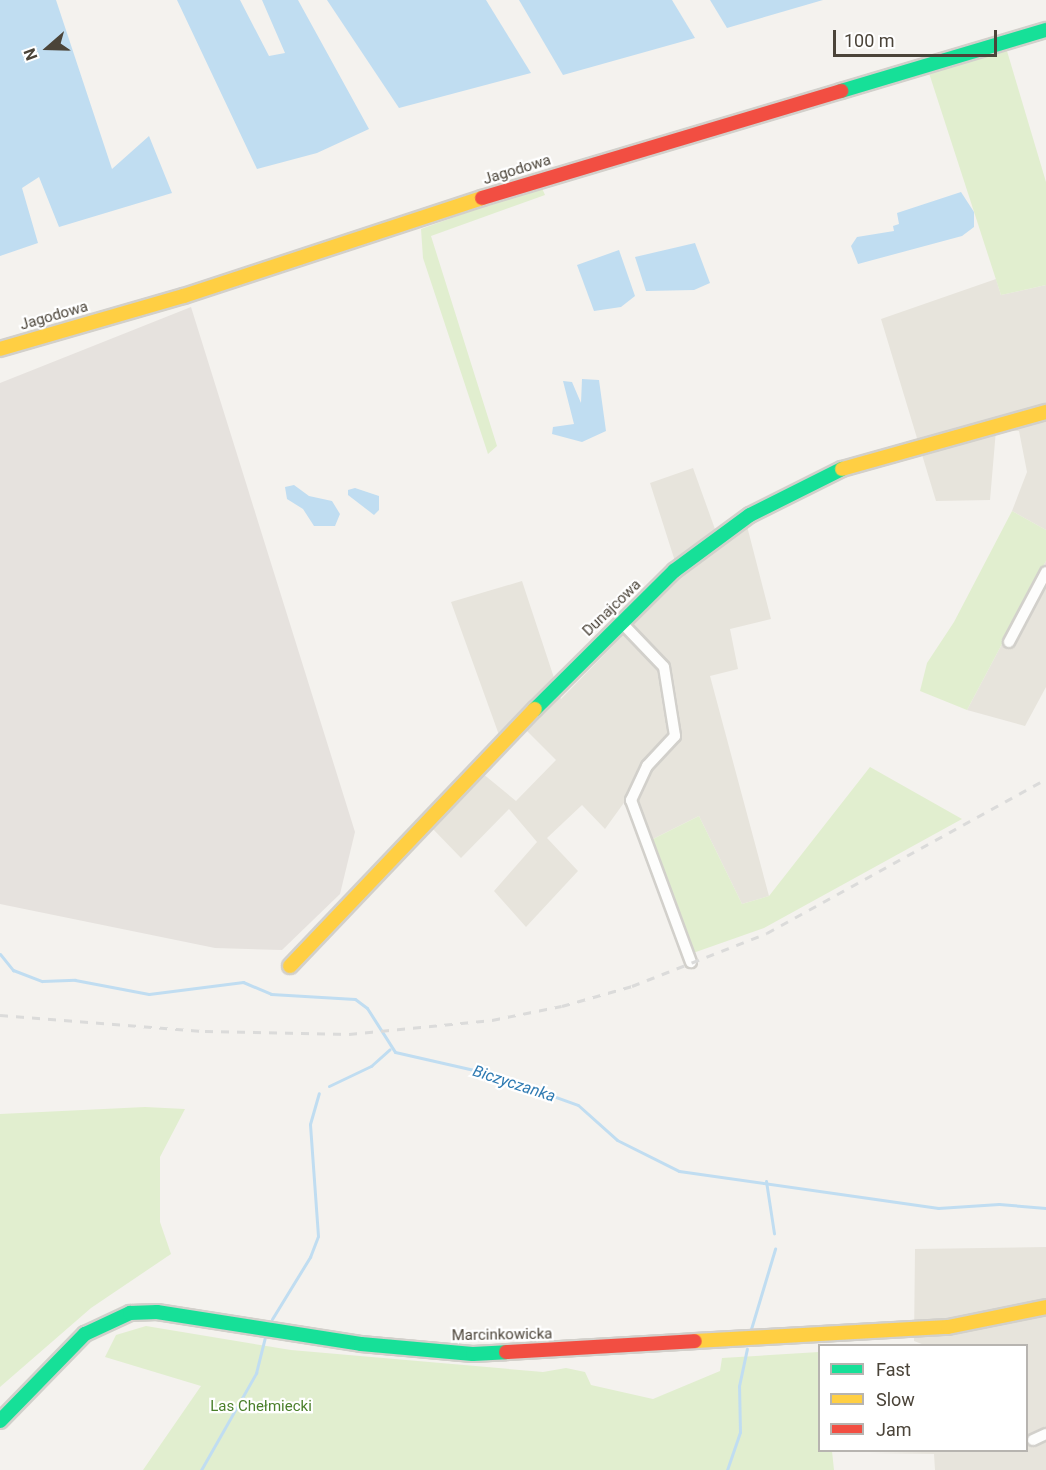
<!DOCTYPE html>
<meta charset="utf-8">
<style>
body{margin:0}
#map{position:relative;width:1046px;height:1470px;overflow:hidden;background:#f4f2ee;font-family:Roboto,sans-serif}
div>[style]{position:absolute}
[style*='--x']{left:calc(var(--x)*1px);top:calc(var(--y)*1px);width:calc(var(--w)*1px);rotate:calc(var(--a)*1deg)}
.residential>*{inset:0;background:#e7e4dc}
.industrial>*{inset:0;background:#e6e2de}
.green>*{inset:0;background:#e1eecf}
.water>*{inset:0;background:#c0ddf1}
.stream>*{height:3px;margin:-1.5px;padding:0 1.5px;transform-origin:1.5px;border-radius:1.5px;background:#c0ddf1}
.roads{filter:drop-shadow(2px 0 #d2d0cb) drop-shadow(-2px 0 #d2d0cb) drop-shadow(0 2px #d2d0cb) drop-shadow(0 -2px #d2d0cb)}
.street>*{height:10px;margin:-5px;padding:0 5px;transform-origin:5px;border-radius:5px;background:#fdfdfc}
.fast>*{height:14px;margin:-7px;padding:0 7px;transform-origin:7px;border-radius:7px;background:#16e098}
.slow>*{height:14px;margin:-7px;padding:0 7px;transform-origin:7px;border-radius:7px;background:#ffcf43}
.jam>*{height:14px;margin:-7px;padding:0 7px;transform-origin:7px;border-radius:7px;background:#f24e42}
.rail>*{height:3px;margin-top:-1.5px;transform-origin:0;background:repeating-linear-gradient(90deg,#dbdbda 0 8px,transparent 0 16px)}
span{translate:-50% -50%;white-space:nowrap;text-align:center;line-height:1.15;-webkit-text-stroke:4.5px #fff;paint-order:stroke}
.street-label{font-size:15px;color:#4b4439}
.park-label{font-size:15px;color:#4a7f2a}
.water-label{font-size:16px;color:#2e7ab2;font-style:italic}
.legend{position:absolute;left:818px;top:1344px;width:210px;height:108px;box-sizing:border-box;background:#fff;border:2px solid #b7b4b0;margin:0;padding:8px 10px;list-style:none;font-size:18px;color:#4b4439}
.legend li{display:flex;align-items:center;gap:12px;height:30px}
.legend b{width:30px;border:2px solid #b7b4b0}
.north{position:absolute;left:18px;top:18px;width:60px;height:60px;-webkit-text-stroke:4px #fff;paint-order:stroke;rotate:250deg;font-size:16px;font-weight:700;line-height:24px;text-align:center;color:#4b4439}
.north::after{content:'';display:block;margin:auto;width:21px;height:27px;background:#4b4439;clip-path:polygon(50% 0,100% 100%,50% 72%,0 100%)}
.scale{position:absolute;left:833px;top:30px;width:164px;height:27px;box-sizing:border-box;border:3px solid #4b4439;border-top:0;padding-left:8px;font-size:18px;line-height:21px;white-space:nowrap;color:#4b4439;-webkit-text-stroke:4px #fff;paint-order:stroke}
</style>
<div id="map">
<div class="residential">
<div style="clip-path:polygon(996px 279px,1001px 295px,1046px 285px,1046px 530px,1012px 511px,1027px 472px,1019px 431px,996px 430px,990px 500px,936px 501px,881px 319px)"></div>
<div style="clip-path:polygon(693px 468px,720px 543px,747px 526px,771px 619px,730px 629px,738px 669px,710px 676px,769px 896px,742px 904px,699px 816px,651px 840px,631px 793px,605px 829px,582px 805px,547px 838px,578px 871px,526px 927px,494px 891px,537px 842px,509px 809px,461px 858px,430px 826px,482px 773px,516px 801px,556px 760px,516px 720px,499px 735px,451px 602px,522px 581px,561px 699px,680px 577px,650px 483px)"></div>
<div style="clip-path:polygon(1046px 561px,1046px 687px,1025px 726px,967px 710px)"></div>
<div style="clip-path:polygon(1046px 1247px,1046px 1470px,935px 1470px,934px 1454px,869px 1453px,1026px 1450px,1026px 1346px,927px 1346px,914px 1341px,915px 1249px)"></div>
</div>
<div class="industrial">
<div style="clip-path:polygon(191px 307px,355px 832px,340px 894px,282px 950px,215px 948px,0 904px,0 383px)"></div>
</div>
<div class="green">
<div style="clip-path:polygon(1007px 51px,1046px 182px,1046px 285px,1001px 295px,928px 70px)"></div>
<div style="clip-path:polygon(541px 186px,545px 195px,431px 236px,497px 446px,488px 454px,423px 258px,421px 229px)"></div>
<div style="clip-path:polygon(1012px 511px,1046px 530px,1046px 561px,967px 710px,920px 691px,927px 663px,954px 622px)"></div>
<div style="clip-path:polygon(870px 767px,962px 819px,764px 928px,693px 953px,651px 840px,699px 816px,742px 904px,769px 896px)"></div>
<div style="clip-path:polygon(145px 1107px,185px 1109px,160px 1157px,160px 1222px,171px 1254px,91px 1308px,0 1387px,0 1114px)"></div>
<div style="clip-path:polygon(146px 1326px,291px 1350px,543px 1372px,566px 1368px,585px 1372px,591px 1385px,653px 1399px,720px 1371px,722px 1358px,819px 1352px,820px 1450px,832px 1451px,834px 1470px,143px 1470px,201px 1386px,105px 1357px,116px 1335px)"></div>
</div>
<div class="water">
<div style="clip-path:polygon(0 0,56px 0,112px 169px,149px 136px,172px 193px,59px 227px,39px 177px,22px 188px,38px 243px,0 256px)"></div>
<div style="clip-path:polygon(177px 0,240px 0,269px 56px,285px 53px,262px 0,298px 0,369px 129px,317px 153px,257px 169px)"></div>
<div style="clip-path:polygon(327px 0,486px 0,531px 73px,399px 108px)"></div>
<div style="clip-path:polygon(519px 0,672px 0,695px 38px,563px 75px)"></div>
<div style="clip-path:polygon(710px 0,823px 0,727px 28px)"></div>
<div style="clip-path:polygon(961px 192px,974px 212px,974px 227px,962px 236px,858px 264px,851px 246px,857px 237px,894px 231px,893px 226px,899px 224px,897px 213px)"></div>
<div style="clip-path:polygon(695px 243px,710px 283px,694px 290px,646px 291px,635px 257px)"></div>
<div style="clip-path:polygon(619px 250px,635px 296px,621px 307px,594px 311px,577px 265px)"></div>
<div style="clip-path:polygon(582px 379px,599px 380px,606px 431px,582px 442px,552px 434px,553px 427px,574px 424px,563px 381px,572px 382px,581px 403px)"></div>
<div style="clip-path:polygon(294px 485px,309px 496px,332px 501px,340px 514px,335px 526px,314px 526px,303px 509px,287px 499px,285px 487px)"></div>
<div style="clip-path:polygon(355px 488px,379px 496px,379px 510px,374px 515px,348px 495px,348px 490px)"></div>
</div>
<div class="stream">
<div style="--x:0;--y:954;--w:21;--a:51"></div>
<div style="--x:13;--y:970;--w:31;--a:21"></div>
<div style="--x:42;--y:981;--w:33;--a:-2"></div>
<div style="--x:75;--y:980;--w:75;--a:10.7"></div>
<div style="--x:149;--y:994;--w:95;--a:-7.3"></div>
<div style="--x:243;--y:982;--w:30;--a:23"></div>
<div style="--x:271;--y:994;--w:84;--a:3.4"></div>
<div style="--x:355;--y:999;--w:15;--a:37"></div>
<div style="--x:367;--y:1008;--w:52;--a:57.5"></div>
<div style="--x:395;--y:1052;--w:99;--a:12.8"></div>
<div style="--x:492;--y:1074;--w:91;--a:19.8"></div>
<div style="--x:578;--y:1105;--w:52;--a:41.9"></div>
<div style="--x:617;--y:1140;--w:69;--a:26.6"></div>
<div style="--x:679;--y:1171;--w:262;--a:8.1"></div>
<div style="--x:938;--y:1208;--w:61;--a:-3.8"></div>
<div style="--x:999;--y:1204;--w:47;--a:4.9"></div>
<div style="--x:329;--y:1086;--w:47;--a:-25.5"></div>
<div style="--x:371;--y:1066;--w:25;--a:-42"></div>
<div style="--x:766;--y:1181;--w:53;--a:81.3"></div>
<div style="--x:272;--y:1319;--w:73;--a:-58.5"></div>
<div style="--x:310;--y:1257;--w:22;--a:-69"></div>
<div style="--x:318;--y:1236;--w:112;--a:-94.1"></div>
<div style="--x:310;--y:1124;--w:32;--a:-74"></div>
<div style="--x:751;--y:1329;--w:84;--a:-73.3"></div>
<div style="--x:201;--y:1470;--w:112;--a:-60.4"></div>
<div style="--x:256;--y:1373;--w:36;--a:-76"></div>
<div style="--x:727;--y:1470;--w:40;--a:-71.1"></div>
<div style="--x:740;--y:1432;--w:46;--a:-91.2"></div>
<div style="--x:739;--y:1386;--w:38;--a:-78"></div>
</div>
<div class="roads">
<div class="street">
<div style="--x:621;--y:622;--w:62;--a:46.3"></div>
<div style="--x:664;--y:667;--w:70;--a:80.9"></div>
<div style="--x:675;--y:736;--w:41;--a:133"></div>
<div style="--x:647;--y:766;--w:38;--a:115"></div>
<div style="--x:631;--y:800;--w:173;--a:69.7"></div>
<div style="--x:1009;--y:642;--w:79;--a:-62.1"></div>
<div style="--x:1033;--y:1440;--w:14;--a:-25"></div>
</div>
<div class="fast">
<div style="--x:841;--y:91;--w:214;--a:-16.6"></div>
<div style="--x:535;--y:709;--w:196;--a:-44.8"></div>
<div style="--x:674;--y:571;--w:94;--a:-36.4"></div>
<div style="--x:750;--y:515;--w:103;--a:-26.6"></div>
<div style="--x:0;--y:1421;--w:122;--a:-45.7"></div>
<div style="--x:85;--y:1334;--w:50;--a:-25"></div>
<div style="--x:130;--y:1313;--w:27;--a:-2"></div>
<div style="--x:157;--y:1312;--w:206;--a:8.9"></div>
<div style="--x:361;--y:1344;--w:112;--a:5.1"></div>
<div style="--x:473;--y:1354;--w:33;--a:-3"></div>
</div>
<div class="slow">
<div style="--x:0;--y:349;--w:191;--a:-16.1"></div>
<div style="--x:184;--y:296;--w:314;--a:-18.2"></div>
<div style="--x:842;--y:469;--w:212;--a:-15.6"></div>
<div style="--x:290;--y:966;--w:355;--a:-46.4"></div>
<div style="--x:695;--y:1341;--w:253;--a:-3.2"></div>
<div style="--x:948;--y:1327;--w:100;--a:-11.5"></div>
</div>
<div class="jam">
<div style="--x:482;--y:198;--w:375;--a:-16.6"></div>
<div style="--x:506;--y:1352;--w:189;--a:-3.3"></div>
</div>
</div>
<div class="rail">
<div style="--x:0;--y:1015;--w:206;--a:4.5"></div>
<div style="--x:205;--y:1031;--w:144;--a:1.2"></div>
<div style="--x:349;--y:1034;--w:144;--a:-5.6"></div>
<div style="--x:492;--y:1020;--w:71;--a:-11.3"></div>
<div style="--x:562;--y:1006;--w:73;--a:-15.9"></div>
<div style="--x:632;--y:986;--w:145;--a:-21.4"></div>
<div style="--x:767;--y:933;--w:319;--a:-28.9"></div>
</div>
<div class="street-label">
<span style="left:517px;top:170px;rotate:-17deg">Jagodowa</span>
<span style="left:54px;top:316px;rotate:-16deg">Jagodowa</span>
<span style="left:612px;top:608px;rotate:-44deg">Dunajcowa</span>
<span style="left:502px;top:1335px;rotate:-1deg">Marcinkowicka</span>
</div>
<div class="park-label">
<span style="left:261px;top:1407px">Las Chełmiecki</span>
</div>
<div class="water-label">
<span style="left:514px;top:1084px;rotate:18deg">Biczyczanka</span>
</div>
<ul class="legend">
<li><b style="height:8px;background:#16e098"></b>Fast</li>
<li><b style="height:8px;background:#ffcf43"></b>Slow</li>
<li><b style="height:8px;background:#f24e42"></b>Jam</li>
</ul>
<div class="north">N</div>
<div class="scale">100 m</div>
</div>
